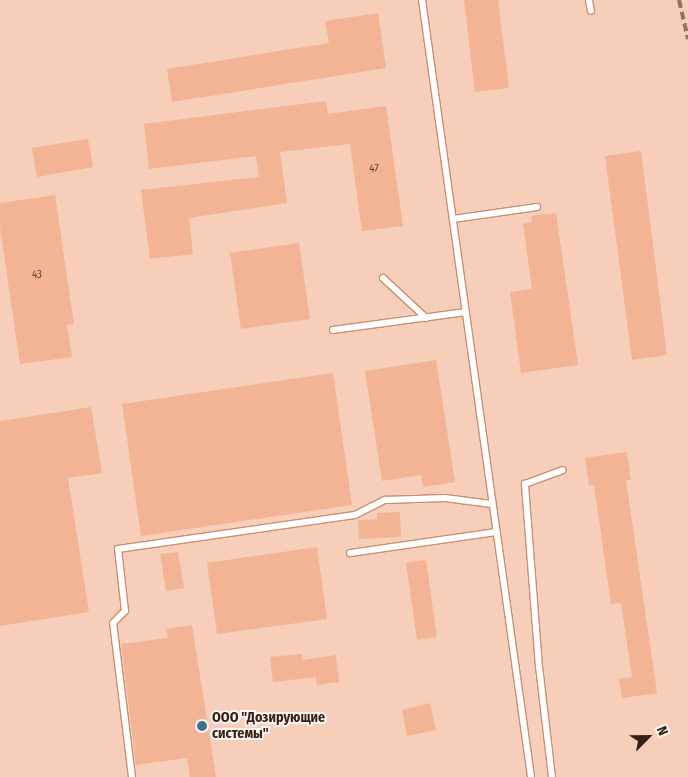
<!DOCTYPE html>
<meta charset="utf-8">
<style>
body{margin:0}
#map{position:relative;width:688px;height:777px;overflow:hidden;background:#f6ceba;font-family:"Fira Sans Condensed",sans-serif}
div>[style]{position:absolute}
[style*='--x']{left:calc(var(--x)*1px);top:calc(var(--y)*1px);width:calc(var(--w)*1px);rotate:calc(var(--a)*1deg)}
.building>*{inset:0;background:#f2b495}
.roads{filter:drop-shadow(1px 0 #cc8e6e) drop-shadow(-1px 0 #cc8e6e) drop-shadow(0 1px #cc8e6e) drop-shadow(0 -1px #cc8e6e)}
.service>*{height:6px;margin:-3px;padding:0 3px;transform-origin:3px;border-radius:3px;background:#fff}
.rail>*{height:4px;margin-top:-2px;transform-origin:0;background:repeating-linear-gradient(90deg,#927262 0 8px,transparent 0 12px)}
.dots>*{width:14px;height:14px;translate:-50% -50%;box-sizing:border-box;border:2px solid #fef7f4;border-radius:50%}
span{translate:-50% -50%;white-space:nowrap;text-align:center;line-height:1.15;-webkit-text-stroke:4px #fef7f4;paint-order:stroke}
.number-label{font-size:11px;color:#674534}
.number-label span{-webkit-text-stroke-width:0}
.poi-label{font-size:14px;color:#392014;font-weight:700}
.left{translate:0 -50%;text-align:left}
.north{position:absolute;left:623px;top:712px;width:50px;height:50px;-webkit-text-stroke:4px #fef7f4;paint-order:stroke;rotate:67deg;font-size:14px;font-weight:700;line-height:20px;text-align:center;color:#392014}
.north::after{content:'';display:block;margin:auto;width:18px;height:22px;background:#392014;clip-path:polygon(50% 0,100% 100%,50% 72%,0 100%)}
</style>
<div id="map">
<div class="building">
<div style="clip-path:polygon(464px 0,498px 0,509px 88px,475px 92px)"></div>
<div style="clip-path:polygon(378px 13px,386px 68px,172px 102px,167px 69px,329px 43px,325px 21px)"></div>
<div style="clip-path:polygon(326px 101px,328px 114px,386px 106px,403px 226px,362px 231px,350px 144px,280px 152px,287px 203px,189px 218px,193px 254px,150px 259px,141px 190px,259px 177px,256px 156px,149px 169px,144px 124px)"></div>
<div style="clip-path:polygon(88px 139px,93px 167px,37px 177px,32px 148px)"></div>
<div style="clip-path:polygon(641px 151px,667px 355px,632px 360px,605px 156px)"></div>
<div style="clip-path:polygon(55px 195px,74px 324px,67px 325px,72px 357px,20px 364px,0 227px,0 203px)"></div>
<div style="clip-path:polygon(556px 213px,578px 365px,521px 373px,510px 292px,532px 289px,523px 224px,532px 222px,531px 216px)"></div>
<div style="clip-path:polygon(299px 243px,310px 319px,241px 329px,230px 253px)"></div>
<div style="clip-path:polygon(436px 360px,455px 482px,423px 487px,421px 475px,382px 481px,365px 371px)"></div>
<div style="clip-path:polygon(333px 373px,352px 505px,141px 536px,122px 404px)"></div>
<div style="clip-path:polygon(91px 407px,102px 473px,68px 478px,89px 612px,0 626px,0 421px)"></div>
<div style="clip-path:polygon(627px 452px,631px 480px,626px 480px,657px 693px,622px 698px,619px 679px,632px 677px,621px 603px,611px 604px,594px 485px,589px 485px,585px 458px)"></div>
<div style="clip-path:polygon(400px 512px,401px 537px,359px 539px,358px 520px,377px 519px,377px 513px)"></div>
<div style="clip-path:polygon(317px 547px,327px 619px,217px 634px,207px 563px)"></div>
<div style="clip-path:polygon(178px 552px,184px 588px,166px 591px,160px 554px)"></div>
<div style="clip-path:polygon(426px 560px,437px 637px,417px 640px,406px 563px)"></div>
<div style="clip-path:polygon(192px 625px,216px 777px,190px 777px,187px 758px,136px 765px,121px 644px,168px 638px,166px 629px)"></div>
<div style="clip-path:polygon(302px 654px,302px 660px,336px 655px,339px 682px,317px 685px,316px 677px,273px 682px,270px 657px)"></div>
<div style="clip-path:polygon(430px 703px,436px 730px,407px 736px,402px 710px)"></div>
</div>
<div class="roads">
<div class="service">
<div style="--x:422;--y:0;--w:785;--a:82.01"></div>
<div style="--x:589;--y:0;--w:11;--a:80"></div>
<div style="--x:453;--y:219;--w:85;--a:-8.1"></div>
<div style="--x:383;--y:278;--w:59;--a:42.9"></div>
<div style="--x:333;--y:330;--w:134;--a:-7.7"></div>
<div style="--x:350;--y:553;--w:148;--a:-8.2"></div>
<div style="--x:132;--y:777;--w:155;--a:-97"></div>
<div style="--x:113;--y:623;--w:17;--a:-45"></div>
<div style="--x:125;--y:611;--w:62;--a:-96.4"></div>
<div style="--x:118;--y:549;--w:239;--a:-8.2"></div>
<div style="--x:355;--y:515;--w:34;--a:-27"></div>
<div style="--x:385;--y:500;--w:60;--a:-1.9"></div>
<div style="--x:445;--y:498;--w:47;--a:7.3"></div>
<div style="--x:552;--y:777;--w:111;--a:-96.7"></div>
<div style="--x:539;--y:667;--w:184;--a:-94.4"></div>
<div style="--x:525;--y:484;--w:40;--a:-20.2"></div>
</div>
</div>
<div class="rail">
<div style="--x:679;--y:0;--w:40;--a:77"></div>
</div>
<div class="dots">
<div style="left:202px;top:726px;background:#3a758d"></div>
</div>
<div class="number-label">
<span style="left:374px;top:169px">47</span>
<span style="left:37px;top:275px">43</span>
</div>
<div class="poi-label">
<span class="left" style="left:212px;top:726px">ООО "Дозирующие<br>системы"</span>
</div>
<div class="north">N</div>
</div>
